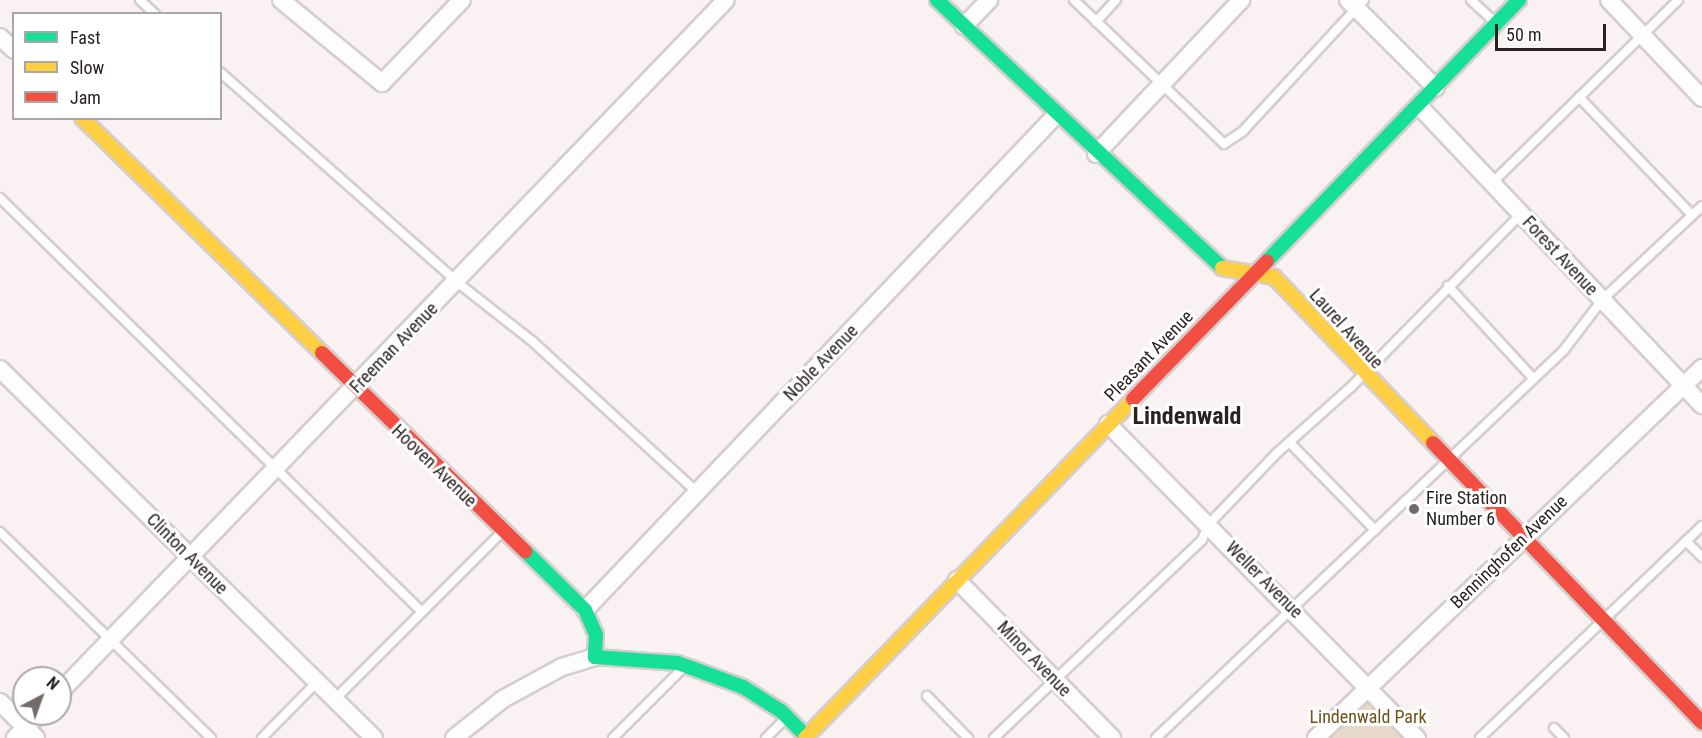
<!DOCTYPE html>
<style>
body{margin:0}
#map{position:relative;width:1702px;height:738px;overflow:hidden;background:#faf2f2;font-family:"Roboto Condensed",sans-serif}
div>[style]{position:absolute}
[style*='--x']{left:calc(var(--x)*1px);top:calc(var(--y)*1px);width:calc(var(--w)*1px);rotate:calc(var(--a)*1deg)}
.green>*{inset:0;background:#e7d9ca}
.roads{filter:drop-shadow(2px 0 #d6cece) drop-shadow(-2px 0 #d6cece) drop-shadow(0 2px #d6cece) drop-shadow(0 -2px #d6cece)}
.lane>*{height:8px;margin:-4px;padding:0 4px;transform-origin:4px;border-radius:4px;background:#fefdfd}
.street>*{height:16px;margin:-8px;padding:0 8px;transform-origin:8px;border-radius:8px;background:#fefdfd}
.fast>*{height:14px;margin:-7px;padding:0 7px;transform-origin:7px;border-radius:7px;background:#16e098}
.slow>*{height:14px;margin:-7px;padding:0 7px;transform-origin:7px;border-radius:7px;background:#ffcf43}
.jam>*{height:14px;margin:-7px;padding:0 7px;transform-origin:7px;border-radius:7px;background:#f24e42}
.dots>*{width:16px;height:16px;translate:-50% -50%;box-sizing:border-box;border:3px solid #fff;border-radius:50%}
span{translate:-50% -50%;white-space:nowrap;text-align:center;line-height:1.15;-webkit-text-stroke:6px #fff;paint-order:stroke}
.street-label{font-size:18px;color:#2a2221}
.poi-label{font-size:18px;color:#2a2221}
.left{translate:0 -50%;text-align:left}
.park-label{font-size:18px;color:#70521b}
.district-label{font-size:24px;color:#2a2221;font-weight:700}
.legend{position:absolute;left:12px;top:12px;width:210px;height:108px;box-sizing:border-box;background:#fff;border:2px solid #aaa7a6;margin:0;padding:8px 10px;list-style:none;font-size:18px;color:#2a2221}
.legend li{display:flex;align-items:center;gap:12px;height:30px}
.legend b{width:30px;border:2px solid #aaa7a6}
.north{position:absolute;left:12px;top:666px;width:60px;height:60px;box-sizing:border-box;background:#fff;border:2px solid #aaa7a6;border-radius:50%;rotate:41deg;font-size:16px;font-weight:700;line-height:24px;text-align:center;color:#2a2221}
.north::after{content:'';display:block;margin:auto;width:21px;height:27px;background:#736b6a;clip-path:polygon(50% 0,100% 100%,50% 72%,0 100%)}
.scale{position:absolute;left:1495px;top:24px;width:111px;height:27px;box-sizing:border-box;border:3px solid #2a2221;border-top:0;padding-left:8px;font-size:18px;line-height:21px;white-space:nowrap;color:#2a2221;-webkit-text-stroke:4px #fff;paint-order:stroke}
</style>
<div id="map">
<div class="green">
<div style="clip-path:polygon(1370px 687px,1417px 738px,1316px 738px)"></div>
</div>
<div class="roads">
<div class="lane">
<div style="--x:140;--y:0;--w:21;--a:43"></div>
<div style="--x:1074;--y:0;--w:208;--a:43.8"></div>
<div style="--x:1224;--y:144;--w:23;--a:-34"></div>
<div style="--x:1243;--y:131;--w:178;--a:-47.3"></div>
<div style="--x:1471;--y:0;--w:33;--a:43"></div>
<div style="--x:1096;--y:22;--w:30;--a:-48"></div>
<div style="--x:220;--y:72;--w:317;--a:41.5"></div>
<div style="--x:457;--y:282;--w:95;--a:38.2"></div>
<div style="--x:532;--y:341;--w:224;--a:42.5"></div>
<div style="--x:1579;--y:97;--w:163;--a:46.2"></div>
<div style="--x:1492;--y:183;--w:261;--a:-44.5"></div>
<div style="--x:0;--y:198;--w:591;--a:44.45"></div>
<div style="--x:1448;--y:286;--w:125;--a:47.3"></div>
<div style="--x:1292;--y:445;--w:119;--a:45.7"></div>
<div style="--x:0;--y:532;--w:295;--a:44.3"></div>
<div style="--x:1686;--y:541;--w:23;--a:45"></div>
<div style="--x:927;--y:696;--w:59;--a:45.7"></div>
<div style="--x:335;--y:699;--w:236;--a:-45"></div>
<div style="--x:1554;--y:728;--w:14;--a:45"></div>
<div style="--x:262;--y:738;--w:78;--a:-45.5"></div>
<div style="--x:613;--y:738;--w:99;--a:-45"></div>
<div style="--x:766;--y:738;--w:30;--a:-45"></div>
<div style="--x:994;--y:738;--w:287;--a:-43.6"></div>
<div style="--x:1202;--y:540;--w:16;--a:-68"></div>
<div style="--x:1208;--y:525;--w:100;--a:-46.2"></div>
<div style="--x:1277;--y:453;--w:101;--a:-41.8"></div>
<div style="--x:1352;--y:386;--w:241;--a:-45.5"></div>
<div style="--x:1156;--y:738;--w:563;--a:-43.56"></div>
<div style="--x:1564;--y:350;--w:63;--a:-52.8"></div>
<div style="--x:1602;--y:300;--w:137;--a:-43.2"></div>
<div style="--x:1480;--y:738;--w:307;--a:-43.7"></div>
</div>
<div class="street">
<div style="--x:281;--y:0;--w:131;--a:39.4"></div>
<div style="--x:382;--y:83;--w:115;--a:-46.1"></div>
<div style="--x:1348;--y:0;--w:124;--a:45"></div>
<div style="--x:1609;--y:0;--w:135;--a:46.5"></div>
<div style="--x:964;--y:26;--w:36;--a:-46"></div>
<div style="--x:0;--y:37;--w:19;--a:43"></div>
<div style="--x:1419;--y:106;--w:412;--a:46.6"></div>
<div style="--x:1096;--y:154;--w:212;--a:-46.7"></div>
<div style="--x:0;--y:369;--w:525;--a:44.61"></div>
<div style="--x:1108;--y:424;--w:441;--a:45.5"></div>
<div style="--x:957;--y:580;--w:221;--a:45.5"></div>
<div style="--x:585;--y:610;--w:683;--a:-46.42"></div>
<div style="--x:60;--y:692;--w:960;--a:-46.1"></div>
<div style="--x:0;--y:702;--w:51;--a:45"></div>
<div style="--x:15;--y:738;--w:34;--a:-45"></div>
<div style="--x:454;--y:738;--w:63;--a:-38.5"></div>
<div style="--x:503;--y:699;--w:67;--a:-28.5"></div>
<div style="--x:562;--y:667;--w:34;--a:-17"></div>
<div style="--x:1316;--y:738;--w:535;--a:-43.79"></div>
</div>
<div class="fast">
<div style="--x:937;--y:0;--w:391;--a:43.2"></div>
<div style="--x:1267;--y:261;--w:363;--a:-46"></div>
<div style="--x:525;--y:551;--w:84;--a:44.5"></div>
<div style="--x:585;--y:610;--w:27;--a:66"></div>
<div style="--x:596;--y:635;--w:22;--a:93"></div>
<div style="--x:595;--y:657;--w:83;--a:4.1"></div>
<div style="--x:678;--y:663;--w:69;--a:20.3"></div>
<div style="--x:743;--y:687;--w:45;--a:32.3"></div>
<div style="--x:781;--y:711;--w:38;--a:45"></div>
</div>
<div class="slow">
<div style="--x:82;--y:118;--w:336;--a:44.4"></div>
<div style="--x:1222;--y:268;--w:53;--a:9.8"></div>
<div style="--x:1274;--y:277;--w:230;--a:46.2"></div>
<div style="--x:805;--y:738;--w:472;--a:-45.9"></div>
</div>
<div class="jam">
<div style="--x:322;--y:353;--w:284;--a:44.3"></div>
<div style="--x:1133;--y:399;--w:192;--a:-45.8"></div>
<div style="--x:1433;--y:443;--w:388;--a:46.1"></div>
</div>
</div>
<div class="dots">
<div style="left:1414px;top:509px;background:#736b6a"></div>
</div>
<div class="street-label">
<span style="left:1560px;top:256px;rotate:47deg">Forest Avenue</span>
<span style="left:1346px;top:329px;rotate:48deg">Laurel Avenue</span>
<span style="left:394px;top:348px;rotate:-46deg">Freeman Avenue</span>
<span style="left:1149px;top:356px;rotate:-46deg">Pleasant Avenue</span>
<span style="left:821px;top:363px;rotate:-46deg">Noble Avenue</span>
<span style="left:434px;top:466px;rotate:44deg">Hooven Avenue</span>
<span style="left:1509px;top:552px;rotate:-44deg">Benninghofen Avenue</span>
<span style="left:187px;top:554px;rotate:45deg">Clinton Avenue</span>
<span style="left:1264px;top:580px;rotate:45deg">Weller Avenue</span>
<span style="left:1034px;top:659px;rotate:46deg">Minor Avenue</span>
</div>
<div class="poi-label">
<span class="left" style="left:1426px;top:509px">Fire Station<br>Number 6</span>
</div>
<div class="park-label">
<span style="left:1368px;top:717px">Lindenwald Park</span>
</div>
<div class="district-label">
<span style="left:1187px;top:417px">Lindenwald</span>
</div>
<ul class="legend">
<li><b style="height:8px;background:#16e098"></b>Fast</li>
<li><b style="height:8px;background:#ffcf43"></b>Slow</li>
<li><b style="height:8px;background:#f24e42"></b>Jam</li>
</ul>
<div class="north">N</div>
<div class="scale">50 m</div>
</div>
